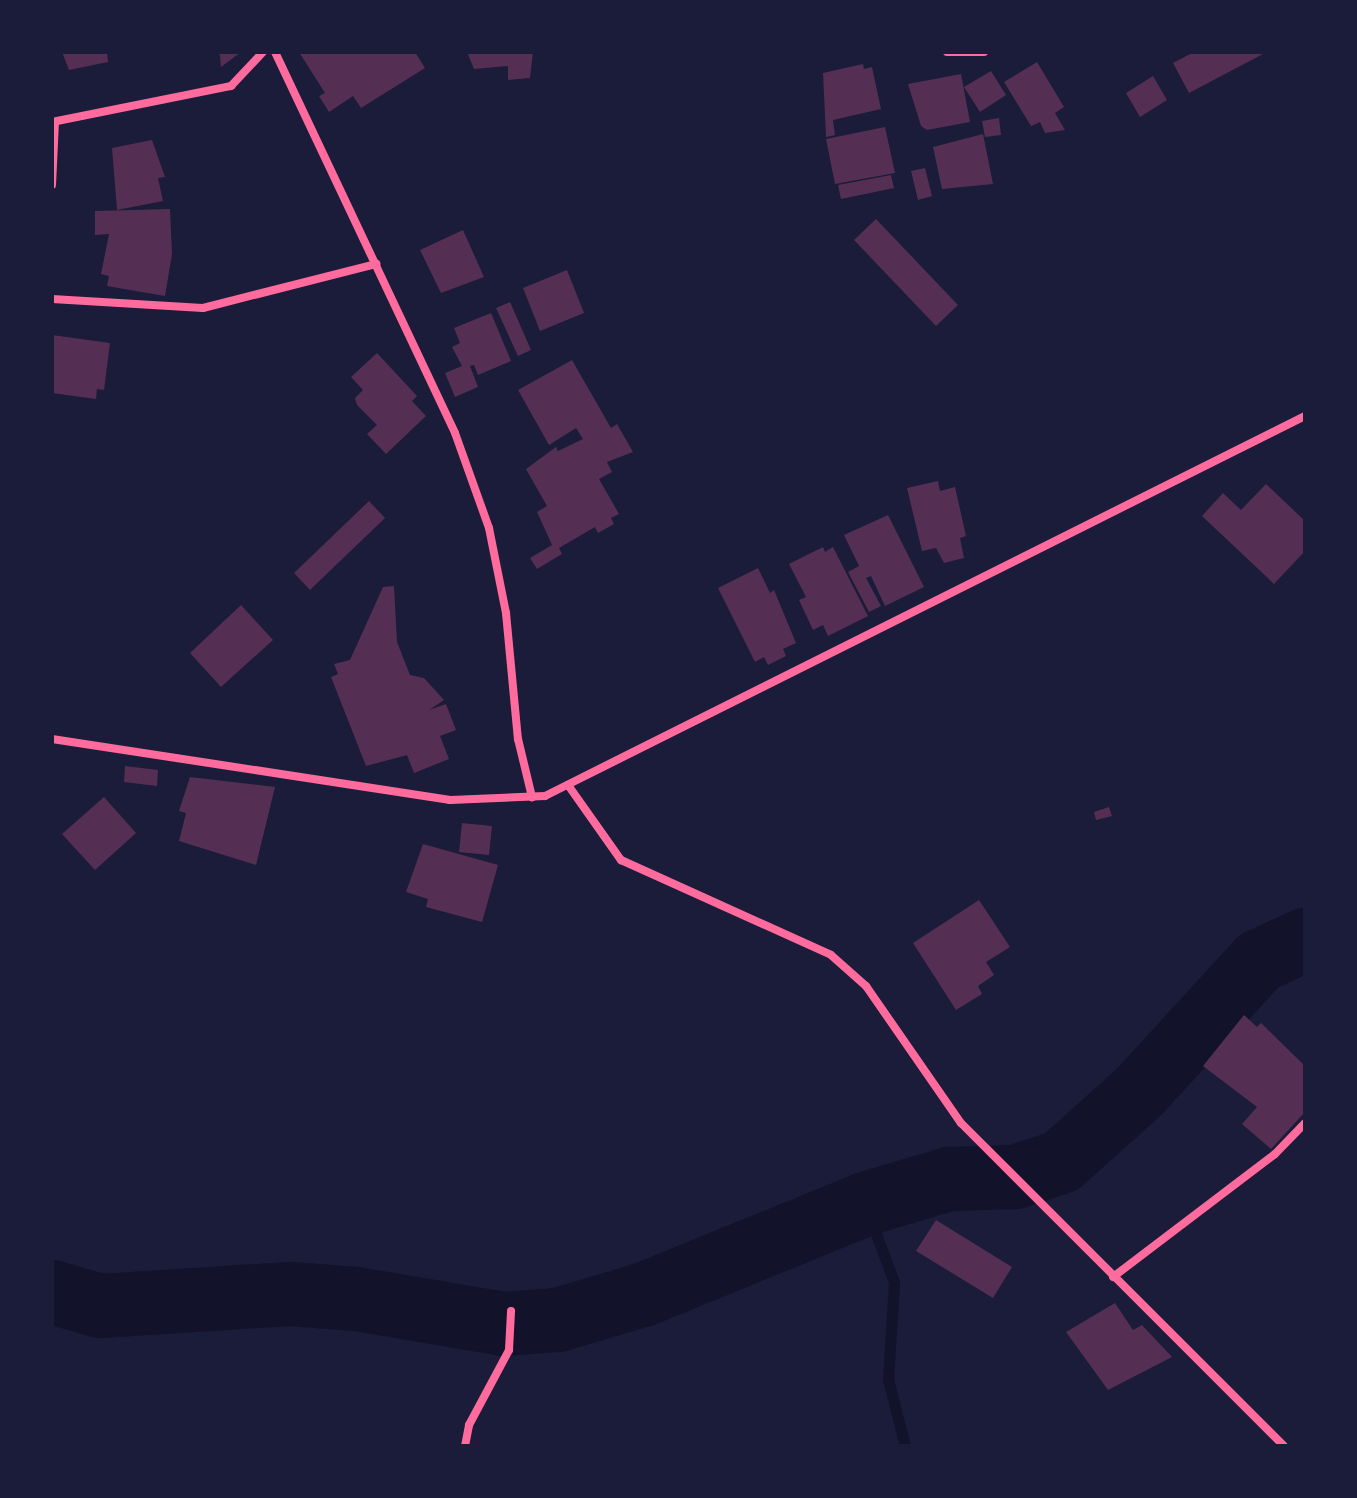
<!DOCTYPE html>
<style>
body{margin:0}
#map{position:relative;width:1357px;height:1498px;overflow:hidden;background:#1b1b3a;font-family:"Source Serif 4",serif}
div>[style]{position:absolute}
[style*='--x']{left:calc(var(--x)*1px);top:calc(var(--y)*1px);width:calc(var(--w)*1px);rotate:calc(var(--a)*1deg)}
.stream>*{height:11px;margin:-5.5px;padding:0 5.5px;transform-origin:5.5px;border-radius:5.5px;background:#12122b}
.river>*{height:64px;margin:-32px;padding:0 32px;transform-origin:32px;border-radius:32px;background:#12122b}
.building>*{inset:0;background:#542f53}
.minor>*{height:8px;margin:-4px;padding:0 4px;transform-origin:4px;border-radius:4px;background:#ff6b9d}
span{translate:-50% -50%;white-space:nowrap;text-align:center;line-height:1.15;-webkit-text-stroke:6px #1b1b3a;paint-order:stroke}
.frame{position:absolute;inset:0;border:54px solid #1b1b3a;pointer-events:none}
</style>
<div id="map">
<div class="stream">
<div style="--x:865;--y:1204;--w:83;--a:69.6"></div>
<div style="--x:894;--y:1282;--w:97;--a:93.5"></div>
<div style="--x:888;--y:1379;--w:69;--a:75.8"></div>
</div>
<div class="river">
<div style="--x:52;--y:1292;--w:50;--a:16.3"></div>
<div style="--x:100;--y:1306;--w:191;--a:-3.6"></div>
<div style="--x:291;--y:1294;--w:65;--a:4.4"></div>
<div style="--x:356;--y:1299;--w:150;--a:9.6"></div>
<div style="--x:504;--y:1324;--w:54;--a:-4.2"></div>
<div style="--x:558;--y:1320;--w:91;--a:-16.6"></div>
<div style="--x:645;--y:1294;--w:238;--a:-22.2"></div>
<div style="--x:865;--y:1204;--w:88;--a:-16.6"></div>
<div style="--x:949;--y:1179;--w:66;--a:-1.7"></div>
<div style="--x:1015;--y:1177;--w:48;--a:-18.1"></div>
<div style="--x:1061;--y:1162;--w:105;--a:-41.9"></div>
<div style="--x:1139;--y:1092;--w:178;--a:-47.5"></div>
<div style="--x:1259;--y:961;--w:51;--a:-24.5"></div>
</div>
<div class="building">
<div style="clip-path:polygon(62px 52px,107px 52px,108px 62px,69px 70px)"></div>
<div style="clip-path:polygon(215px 52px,241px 52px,221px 67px,220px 55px)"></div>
<div style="clip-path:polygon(299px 52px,415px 52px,425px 68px,361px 108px,353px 96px,329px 112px,319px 96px,325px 93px)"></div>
<div style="clip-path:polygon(467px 52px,533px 52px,530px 78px,508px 80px,508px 66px,474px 69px)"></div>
<div style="clip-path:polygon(1194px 52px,1262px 52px,1263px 54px,1189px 93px,1173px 63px)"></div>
<div style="clip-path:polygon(1037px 62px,1064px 107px,1055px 113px,1065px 130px,1045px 133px,1040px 122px,1031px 126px,1004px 82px)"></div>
<div style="clip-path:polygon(863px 64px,864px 69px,872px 67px,881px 109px,833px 120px,835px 135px,826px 137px,823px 73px)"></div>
<div style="clip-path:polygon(991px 71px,1006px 95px,980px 112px,964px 87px)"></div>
<div style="clip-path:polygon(961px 74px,970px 122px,927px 130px,921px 126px,908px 84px)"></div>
<div style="clip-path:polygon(1153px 76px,1167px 100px,1140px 117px,1126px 93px)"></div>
<div style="clip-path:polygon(999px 118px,1001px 135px,985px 137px,982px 121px)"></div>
<div style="clip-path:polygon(885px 127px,895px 173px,835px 184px,826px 139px)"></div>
<div style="clip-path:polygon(983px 134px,993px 184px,942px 189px,933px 147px)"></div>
<div style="clip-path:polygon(152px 140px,165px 177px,158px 178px,163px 201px,117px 210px,112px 148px)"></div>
<div style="clip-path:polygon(925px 168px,932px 196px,918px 200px,911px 171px)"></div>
<div style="clip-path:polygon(891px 175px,894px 188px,841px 199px,838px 185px)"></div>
<div style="clip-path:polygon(170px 209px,172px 254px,165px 296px,107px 286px,109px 276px,101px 274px,109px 234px,95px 235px,95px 211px)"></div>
<div style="clip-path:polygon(876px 219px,958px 305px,936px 326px,854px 240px)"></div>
<div style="clip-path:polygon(463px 230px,484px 277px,441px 293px,420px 250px)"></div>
<div style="clip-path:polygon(567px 270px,584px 313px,540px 331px,523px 288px)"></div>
<div style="clip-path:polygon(510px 302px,531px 350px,518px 356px,496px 308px)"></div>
<div style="clip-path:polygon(491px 313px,511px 361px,478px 375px,474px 365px,470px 366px,478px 387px,455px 397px,445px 373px,462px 366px,452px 347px,460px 343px,454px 328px)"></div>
<div style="clip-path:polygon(52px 335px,110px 343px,104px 390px,97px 389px,96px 399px,52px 393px)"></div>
<div style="clip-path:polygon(377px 353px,417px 396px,412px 401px,426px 416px,386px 454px,367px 434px,377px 425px,357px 405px,355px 398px,363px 390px,351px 377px)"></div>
<div style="clip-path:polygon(572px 360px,611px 428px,617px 424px,633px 452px,607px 462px,612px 472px,599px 479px,619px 514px,611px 518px,614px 524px,598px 533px,595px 527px,559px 548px,562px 554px,537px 569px,530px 558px,552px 545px,537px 512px,547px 506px,526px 469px,556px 447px,558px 451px,583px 439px,576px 428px,549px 445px,518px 390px)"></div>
<div style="clip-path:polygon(938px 481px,940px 491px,955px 487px,966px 536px,960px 538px,964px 558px,944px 563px,936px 548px,922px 551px,907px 488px)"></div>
<div style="clip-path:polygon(1266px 484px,1305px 521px,1305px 551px,1274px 584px,1202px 516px,1223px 493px,1241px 510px)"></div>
<div style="clip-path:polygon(369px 501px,385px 518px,310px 590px,294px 573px)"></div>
<div style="clip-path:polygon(888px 515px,924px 587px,885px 606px,871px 576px,866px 578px,881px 606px,869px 612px,848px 572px,859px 566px,844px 535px)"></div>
<div style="clip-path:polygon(823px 547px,825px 552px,833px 547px,868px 616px,828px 636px,823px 625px,813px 630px,799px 600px,806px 597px,789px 564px)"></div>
<div style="clip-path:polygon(758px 568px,770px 593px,774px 590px,796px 643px,783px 649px,786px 656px,768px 665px,764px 657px,755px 662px,718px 588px)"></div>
<div style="clip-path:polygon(394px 586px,397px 642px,410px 675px,424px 678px,444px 700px,429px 710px,446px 704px,456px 730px,440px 736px,449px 759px,414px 773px,407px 755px,366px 766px,331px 677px,338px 674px,334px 664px,350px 660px,383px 587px)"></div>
<div style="clip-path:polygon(241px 605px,273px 640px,221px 687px,190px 653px)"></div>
<div style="clip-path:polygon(125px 766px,158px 770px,157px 786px,124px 782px)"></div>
<div style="clip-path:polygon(190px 777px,275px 787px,256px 865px,179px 841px,186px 813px,179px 811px)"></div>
<div style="clip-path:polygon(104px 797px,136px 833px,95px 870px,62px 834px)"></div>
<div style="clip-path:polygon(1109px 807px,1112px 816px,1096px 820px,1094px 812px)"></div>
<div style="clip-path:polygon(462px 823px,492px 826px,489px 855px,459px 852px)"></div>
<div style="clip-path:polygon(423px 844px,498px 865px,482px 922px,426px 907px,428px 899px,406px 892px)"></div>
<div style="clip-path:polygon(979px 900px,1010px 947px,986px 962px,994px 975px,978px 986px,982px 994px,956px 1010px,913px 943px)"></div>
<div style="clip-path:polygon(1244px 1015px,1257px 1027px,1261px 1023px,1305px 1066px,1305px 1112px,1271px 1149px,1242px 1124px,1257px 1107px,1203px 1066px)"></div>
<div style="clip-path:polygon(936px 1220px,1012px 1267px,993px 1298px,916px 1251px)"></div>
<div style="clip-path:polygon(1115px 1303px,1133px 1330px,1142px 1325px,1172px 1357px,1108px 1390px,1066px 1332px)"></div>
</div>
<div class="minor">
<div style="--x:275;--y:52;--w:421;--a:64.7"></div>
<div style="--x:455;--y:433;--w:101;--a:70.3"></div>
<div style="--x:489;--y:528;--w:87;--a:78.7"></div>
<div style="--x:506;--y:613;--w:127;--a:84.6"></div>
<div style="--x:518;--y:739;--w:60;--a:76.4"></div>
<div style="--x:947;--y:52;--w:37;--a:0"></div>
<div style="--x:52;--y:122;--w:183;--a:-11.4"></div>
<div style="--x:231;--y:86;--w:47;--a:-46.7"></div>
<div style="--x:52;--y:185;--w:63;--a:-87.3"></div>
<div style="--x:52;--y:299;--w:151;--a:3.4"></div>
<div style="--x:203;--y:308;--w:179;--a:-14.3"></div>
<div style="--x:52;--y:739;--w:403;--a:8.7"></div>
<div style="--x:450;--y:800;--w:95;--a:-2.4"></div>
<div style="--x:545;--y:796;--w:850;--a:-26.57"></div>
<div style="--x:568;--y:785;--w:92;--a:54.8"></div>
<div style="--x:621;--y:860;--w:230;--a:24.3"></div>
<div style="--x:831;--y:955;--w:47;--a:41.5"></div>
<div style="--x:866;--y:986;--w:167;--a:55.3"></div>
<div style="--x:961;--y:1123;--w:457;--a:45"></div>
<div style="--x:1113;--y:1277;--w:203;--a:-37.2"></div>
<div style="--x:1275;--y:1154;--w:43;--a:-45.9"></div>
<div style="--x:465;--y:1446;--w:21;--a:-79"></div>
<div style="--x:469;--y:1425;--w:85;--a:-61.9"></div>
<div style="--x:509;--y:1350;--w:39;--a:-87"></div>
</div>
<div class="frame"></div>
</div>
